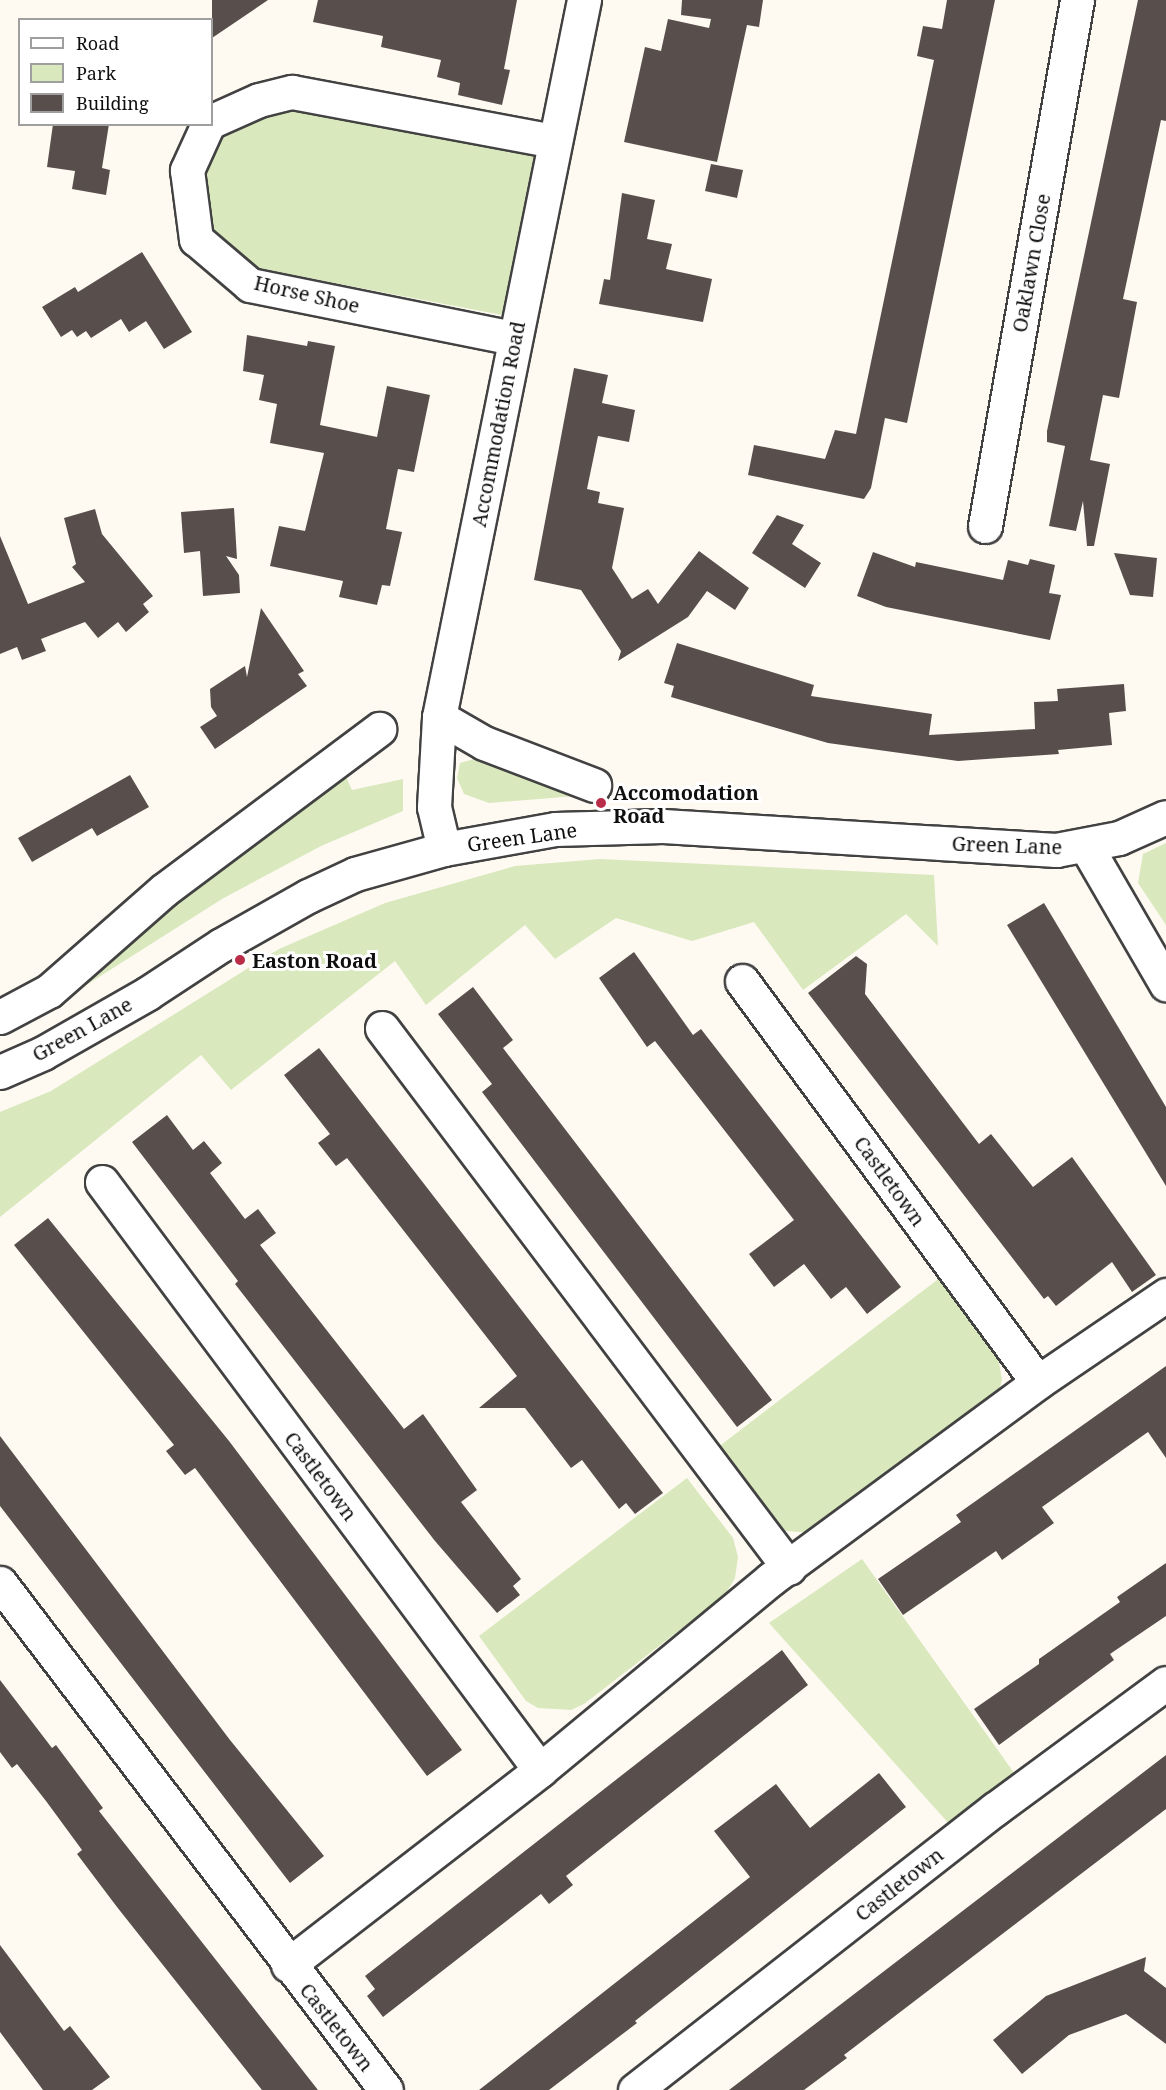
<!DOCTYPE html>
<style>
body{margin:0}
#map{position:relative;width:1166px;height:2090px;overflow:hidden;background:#fefaf2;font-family:"Noto Serif",serif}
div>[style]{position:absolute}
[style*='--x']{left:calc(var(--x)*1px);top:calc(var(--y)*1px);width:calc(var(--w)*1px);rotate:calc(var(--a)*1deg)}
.green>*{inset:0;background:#d9e8bd}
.building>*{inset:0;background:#584f4c}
.roads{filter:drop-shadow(2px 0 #424242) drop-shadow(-2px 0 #424242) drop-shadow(0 2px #424242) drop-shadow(0 -2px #424242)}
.minor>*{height:33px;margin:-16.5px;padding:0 16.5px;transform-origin:16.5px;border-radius:16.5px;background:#fff}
.dots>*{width:16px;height:16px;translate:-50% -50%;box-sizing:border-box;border:3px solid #fff;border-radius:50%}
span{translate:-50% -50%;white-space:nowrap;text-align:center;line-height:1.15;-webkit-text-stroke:6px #fff;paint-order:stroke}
.street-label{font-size:20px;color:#0f0f0f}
.poi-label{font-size:20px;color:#0f0f0f;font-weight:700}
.left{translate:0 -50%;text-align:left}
.legend{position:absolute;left:18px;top:18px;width:195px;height:108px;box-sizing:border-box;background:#fff;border:2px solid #9f9f9f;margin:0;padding:8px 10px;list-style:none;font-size:18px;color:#0f0f0f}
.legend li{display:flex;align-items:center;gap:12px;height:30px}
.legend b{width:30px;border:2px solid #9f9f9f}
</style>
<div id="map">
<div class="green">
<div style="clip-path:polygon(299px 102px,535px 154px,502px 315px,256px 268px,229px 253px,199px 215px,205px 149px,219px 131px)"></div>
<div style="clip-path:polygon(478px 758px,550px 787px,589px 795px,489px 803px,464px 794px,457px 778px,460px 763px)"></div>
<div style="clip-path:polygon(330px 771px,346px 777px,352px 790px,403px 779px,403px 811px,321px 846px,222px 899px,80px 989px,70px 984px)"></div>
<div style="clip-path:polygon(1166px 843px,1166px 925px,1138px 883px,1143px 854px)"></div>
<div style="clip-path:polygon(600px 859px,934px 875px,938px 946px,906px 914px,803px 990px,754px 922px,692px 941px,616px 918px,555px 959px,525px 925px,426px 1005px,395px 961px,231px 1090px,201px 1055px,0 1217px,0 1112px,51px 1091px,279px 949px,385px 903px,515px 866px)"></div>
<div style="clip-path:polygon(941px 1277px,997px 1352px,1002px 1379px,999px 1393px,814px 1533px,786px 1531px,774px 1524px,713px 1451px)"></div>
<div style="clip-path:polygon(687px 1478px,733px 1538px,738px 1557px,735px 1578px,725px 1595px,584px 1704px,571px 1710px,538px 1708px,526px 1701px,479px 1636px)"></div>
<div style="clip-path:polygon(862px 1559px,1019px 1780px,951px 1826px,769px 1623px)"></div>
</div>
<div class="building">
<div style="clip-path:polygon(212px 0,268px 0,212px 38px)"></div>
<div style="clip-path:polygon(318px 0,517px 0,504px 69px,510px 70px,502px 105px,458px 95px,460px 83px,437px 77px,441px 60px,381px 47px,383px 36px,313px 22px)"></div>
<div style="clip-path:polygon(682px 0,763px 0,759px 27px,747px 25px,717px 162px,624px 142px,645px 47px,661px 51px,668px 19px,709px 28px,711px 19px,681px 15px)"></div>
<div style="clip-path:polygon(947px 0,995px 0,907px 423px,885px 418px,871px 488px,864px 499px,748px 475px,754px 445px,825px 459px,835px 430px,856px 434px,934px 60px,917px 56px,923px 26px,942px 29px)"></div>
<div style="clip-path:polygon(1138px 0,1166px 0,1166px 121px,1161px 120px,1123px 299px,1137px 302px,1119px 398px,1103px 395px,1090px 460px,1110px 464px,1094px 546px,1087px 546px,1083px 501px,1076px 531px,1049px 526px,1065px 446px,1047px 442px,1047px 431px)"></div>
<div style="clip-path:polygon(53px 124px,109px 124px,102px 168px,110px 170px,106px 195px,72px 189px,75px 171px,47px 167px)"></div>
<div style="clip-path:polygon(711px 164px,743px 170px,737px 198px,705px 191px)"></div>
<div style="clip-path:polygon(622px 193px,655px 200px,647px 239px,672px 244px,666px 269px,712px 279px,703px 322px,599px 304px,604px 279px,610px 280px)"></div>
<div style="clip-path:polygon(142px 252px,192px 332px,164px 349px,146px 321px,129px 332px,121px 319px,91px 338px,86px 331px,77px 337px,72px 330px,61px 337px,42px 307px,75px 287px,78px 292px)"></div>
<div style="clip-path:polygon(247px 335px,307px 346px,308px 341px,335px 346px,320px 425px,377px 437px,387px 386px,430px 395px,414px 472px,398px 469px,386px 529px,402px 532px,390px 586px,382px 585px,377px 605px,339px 597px,343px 581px,270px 566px,279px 526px,305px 531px,324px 453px,270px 443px,277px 404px,259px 400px,264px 375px,243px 371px)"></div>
<div style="clip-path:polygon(574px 368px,608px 375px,602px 403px,635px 410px,629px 442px,598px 436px,587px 489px,600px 492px,598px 503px,624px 508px,612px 568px,632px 599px,648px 589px,658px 604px,699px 551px,749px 588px,735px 610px,707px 591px,688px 617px,618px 661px,621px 651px,581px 590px,534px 580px)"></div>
<div style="clip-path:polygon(234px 508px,237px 559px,226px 556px,239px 575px,240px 593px,203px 596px,200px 551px,184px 553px,181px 512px)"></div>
<div style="clip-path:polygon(95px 509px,102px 534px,153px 596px,143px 604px,149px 612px,126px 632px,118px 622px,98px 638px,85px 622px,41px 639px,46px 651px,22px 660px,17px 647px,0 654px,0 536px,28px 604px,85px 582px,72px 567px,76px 564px,64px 518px)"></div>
<div style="clip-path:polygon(777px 515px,804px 525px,792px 544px,821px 563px,805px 588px,752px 553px)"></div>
<div style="clip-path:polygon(873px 552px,915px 567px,916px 562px,1003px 580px,1008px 560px,1028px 565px,1030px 559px,1055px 565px,1049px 593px,1061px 595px,1050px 640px,886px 607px,857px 596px)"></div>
<div style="clip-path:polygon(1114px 553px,1157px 558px,1153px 597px,1130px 595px)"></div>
<div style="clip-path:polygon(261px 608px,304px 671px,298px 674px,307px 686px,215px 749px,200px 727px,217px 716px,211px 707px,210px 689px,245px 666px,247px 677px)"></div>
<div style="clip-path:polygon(677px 643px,814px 685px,811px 696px,932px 714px,929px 735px,1035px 729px,1034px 702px,1058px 701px,1057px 689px,1124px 684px,1126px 711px,1109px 713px,1112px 745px,1058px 750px,1059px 754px,958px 761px,828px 743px,671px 697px,674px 686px,664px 683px)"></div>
<div style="clip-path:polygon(130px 775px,149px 807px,97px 836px,92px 828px,32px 862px,18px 838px)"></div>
<div style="clip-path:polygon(1044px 903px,1166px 1107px,1166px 1186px,1007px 925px)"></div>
<div style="clip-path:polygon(634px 952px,693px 1035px,701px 1029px,901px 1287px,867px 1314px,846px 1287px,831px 1299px,804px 1264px,774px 1287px,749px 1254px,794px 1220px,655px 1041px,647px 1047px,599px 978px)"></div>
<div style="clip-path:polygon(856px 956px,867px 964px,865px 994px,979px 1144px,991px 1134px,1033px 1187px,1072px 1157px,1156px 1275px,1132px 1292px,1112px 1262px,1056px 1306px,1048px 1296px,1044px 1299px,808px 993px)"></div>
<div style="clip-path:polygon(473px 987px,513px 1040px,503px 1048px,772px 1400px,737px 1427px,482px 1092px,492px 1084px,438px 1014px)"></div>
<div style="clip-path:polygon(319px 1048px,663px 1493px,635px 1514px,626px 1503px,619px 1509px,582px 1460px,571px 1468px,525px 1408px,479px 1408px,517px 1376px,347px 1158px,336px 1166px,318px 1143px,330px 1134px,284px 1075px)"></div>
<div style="clip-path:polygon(167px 1115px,193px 1150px,204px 1141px,222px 1163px,210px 1173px,245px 1219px,258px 1209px,276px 1233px,260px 1245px,404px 1429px,423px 1414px,477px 1490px,461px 1502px,521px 1579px,513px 1586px,520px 1595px,497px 1613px,435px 1541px,235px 1284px,238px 1281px,132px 1142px)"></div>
<div style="clip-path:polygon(48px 1218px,229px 1441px,462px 1750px,427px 1776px,195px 1468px,185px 1475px,166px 1451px,174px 1445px,14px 1245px)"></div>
<div style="clip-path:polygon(1166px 1366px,1166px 1458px,1148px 1432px,1042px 1507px,1054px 1523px,1002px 1560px,996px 1551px,903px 1615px,878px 1579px,961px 1522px,956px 1515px)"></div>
<div style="clip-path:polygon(0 1436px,230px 1740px,324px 1856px,290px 1883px,0 1506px)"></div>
<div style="clip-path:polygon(1166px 1563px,1166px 1616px,1110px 1654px,1114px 1660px,999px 1745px,974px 1709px,1039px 1664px,1039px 1659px,1120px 1602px,1117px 1597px)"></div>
<div style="clip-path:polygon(782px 1650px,808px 1685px,566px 1876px,573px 1885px,549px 1904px,541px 1894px,383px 2017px,367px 1996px,375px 1989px,365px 1976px)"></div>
<div style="clip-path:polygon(0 1680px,52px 1748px,56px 1745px,103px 1808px,99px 1811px,318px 2090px,262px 2090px,117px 1907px,77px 1854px,82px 1850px,46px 1801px,17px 1764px,12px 1768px,0 1752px)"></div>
<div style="clip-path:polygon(1166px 1755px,1166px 1809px,844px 2055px,847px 2058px,804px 2090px,729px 2090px)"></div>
<div style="clip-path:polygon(879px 1773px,906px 1807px,635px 2021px,637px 2023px,549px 2090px,479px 2090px,750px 1877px,714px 1831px,776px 1784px,810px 1828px)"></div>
<div style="clip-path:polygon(0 1945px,64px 2031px,70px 2026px,110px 2077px,92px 2090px,43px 2090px,0 2032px)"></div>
<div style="clip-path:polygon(1146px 1957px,1144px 1971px,1166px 1988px,1166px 2044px,1126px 2014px,1069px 2035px,1022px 2074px,993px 2040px,1046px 1996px)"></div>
</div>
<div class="roads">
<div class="minor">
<div style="--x:212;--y:121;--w:51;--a:-24.1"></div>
<div style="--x:259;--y:100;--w:34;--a:-14"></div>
<div style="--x:292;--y:92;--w:267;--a:10.6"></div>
<div style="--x:208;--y:124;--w:51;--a:114.5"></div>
<div style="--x:187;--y:170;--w:70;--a:82.6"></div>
<div style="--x:196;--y:239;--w:71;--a:40.4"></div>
<div style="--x:250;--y:285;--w:269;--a:11.4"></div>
<div style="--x:985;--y:526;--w:534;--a:-80.08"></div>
<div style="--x:439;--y:717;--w:52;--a:30"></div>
<div style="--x:484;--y:743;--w:118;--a:20.9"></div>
<div style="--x:1086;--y:846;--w:160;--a:59.9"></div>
<div style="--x:444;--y:849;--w:43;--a:-103.4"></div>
<div style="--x:434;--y:807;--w:90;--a:-86.8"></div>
<div style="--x:439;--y:717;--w:732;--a:-78.57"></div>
<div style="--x:742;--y:981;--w:498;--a:53.6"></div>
<div style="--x:0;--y:1017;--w:55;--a:-28"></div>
<div style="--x:49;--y:991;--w:153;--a:-41.3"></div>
<div style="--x:164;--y:890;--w:269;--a:-36.8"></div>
<div style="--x:382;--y:1028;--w:676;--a:52.99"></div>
<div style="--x:0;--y:1072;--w:47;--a:-23.8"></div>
<div style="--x:43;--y:1053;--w:121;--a:-29.7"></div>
<div style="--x:148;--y:993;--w:87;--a:-33.3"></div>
<div style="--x:221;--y:945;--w:100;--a:-29.4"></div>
<div style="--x:308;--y:896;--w:52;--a:-25.1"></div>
<div style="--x:355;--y:874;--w:92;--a:-15.7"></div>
<div style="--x:444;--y:849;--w:113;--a:-10.2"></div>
<div style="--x:555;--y:829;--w:108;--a:-1.6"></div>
<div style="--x:663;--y:826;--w:394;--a:3.5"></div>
<div style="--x:1056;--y:850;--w:64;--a:-10.8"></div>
<div style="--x:1119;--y:838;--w:51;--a:-24.1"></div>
<div style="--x:102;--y:1182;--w:733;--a:53.32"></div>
<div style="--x:0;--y:1583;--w:637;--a:52.72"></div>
<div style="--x:288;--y:1965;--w:319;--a:-37.7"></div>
<div style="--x:540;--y:1770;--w:300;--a:-39.6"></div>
<div style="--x:771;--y:1579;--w:332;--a:-36.4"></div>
<div style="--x:1038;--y:1382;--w:155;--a:-34.2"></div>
<div style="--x:635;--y:2090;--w:457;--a:-38"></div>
<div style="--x:995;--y:1809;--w:212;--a:-36.4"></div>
</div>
</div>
<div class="dots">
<div style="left:601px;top:803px;background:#ba2d48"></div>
<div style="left:240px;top:960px;background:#ba2d48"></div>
</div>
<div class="street-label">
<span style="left:1031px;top:263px;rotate:-80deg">Oaklawn Close</span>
<span style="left:307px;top:294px;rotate:13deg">Horse Shoe</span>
<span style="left:498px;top:424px;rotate:-79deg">Accommodation Road</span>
<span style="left:522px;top:837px;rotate:-8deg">Green Lane</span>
<span style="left:1007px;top:845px;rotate:2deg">Green Lane</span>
<span style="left:82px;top:1029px;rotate:-29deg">Green Lane</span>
<span style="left:890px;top:1181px;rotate:54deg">Castletown</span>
<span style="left:321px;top:1476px;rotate:53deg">Castletown</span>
<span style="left:899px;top:1884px;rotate:-38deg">Castletown</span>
<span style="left:337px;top:2027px;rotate:52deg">Castletown</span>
</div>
<div class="poi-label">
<span class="left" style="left:613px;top:804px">Accomodation<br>Road</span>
<span class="left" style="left:252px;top:960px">Easton Road</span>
</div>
<ul class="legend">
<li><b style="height:8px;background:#fff"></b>Road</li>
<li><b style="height:16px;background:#d9e8bd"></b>Park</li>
<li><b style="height:16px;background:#584f4c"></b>Building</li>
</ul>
</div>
